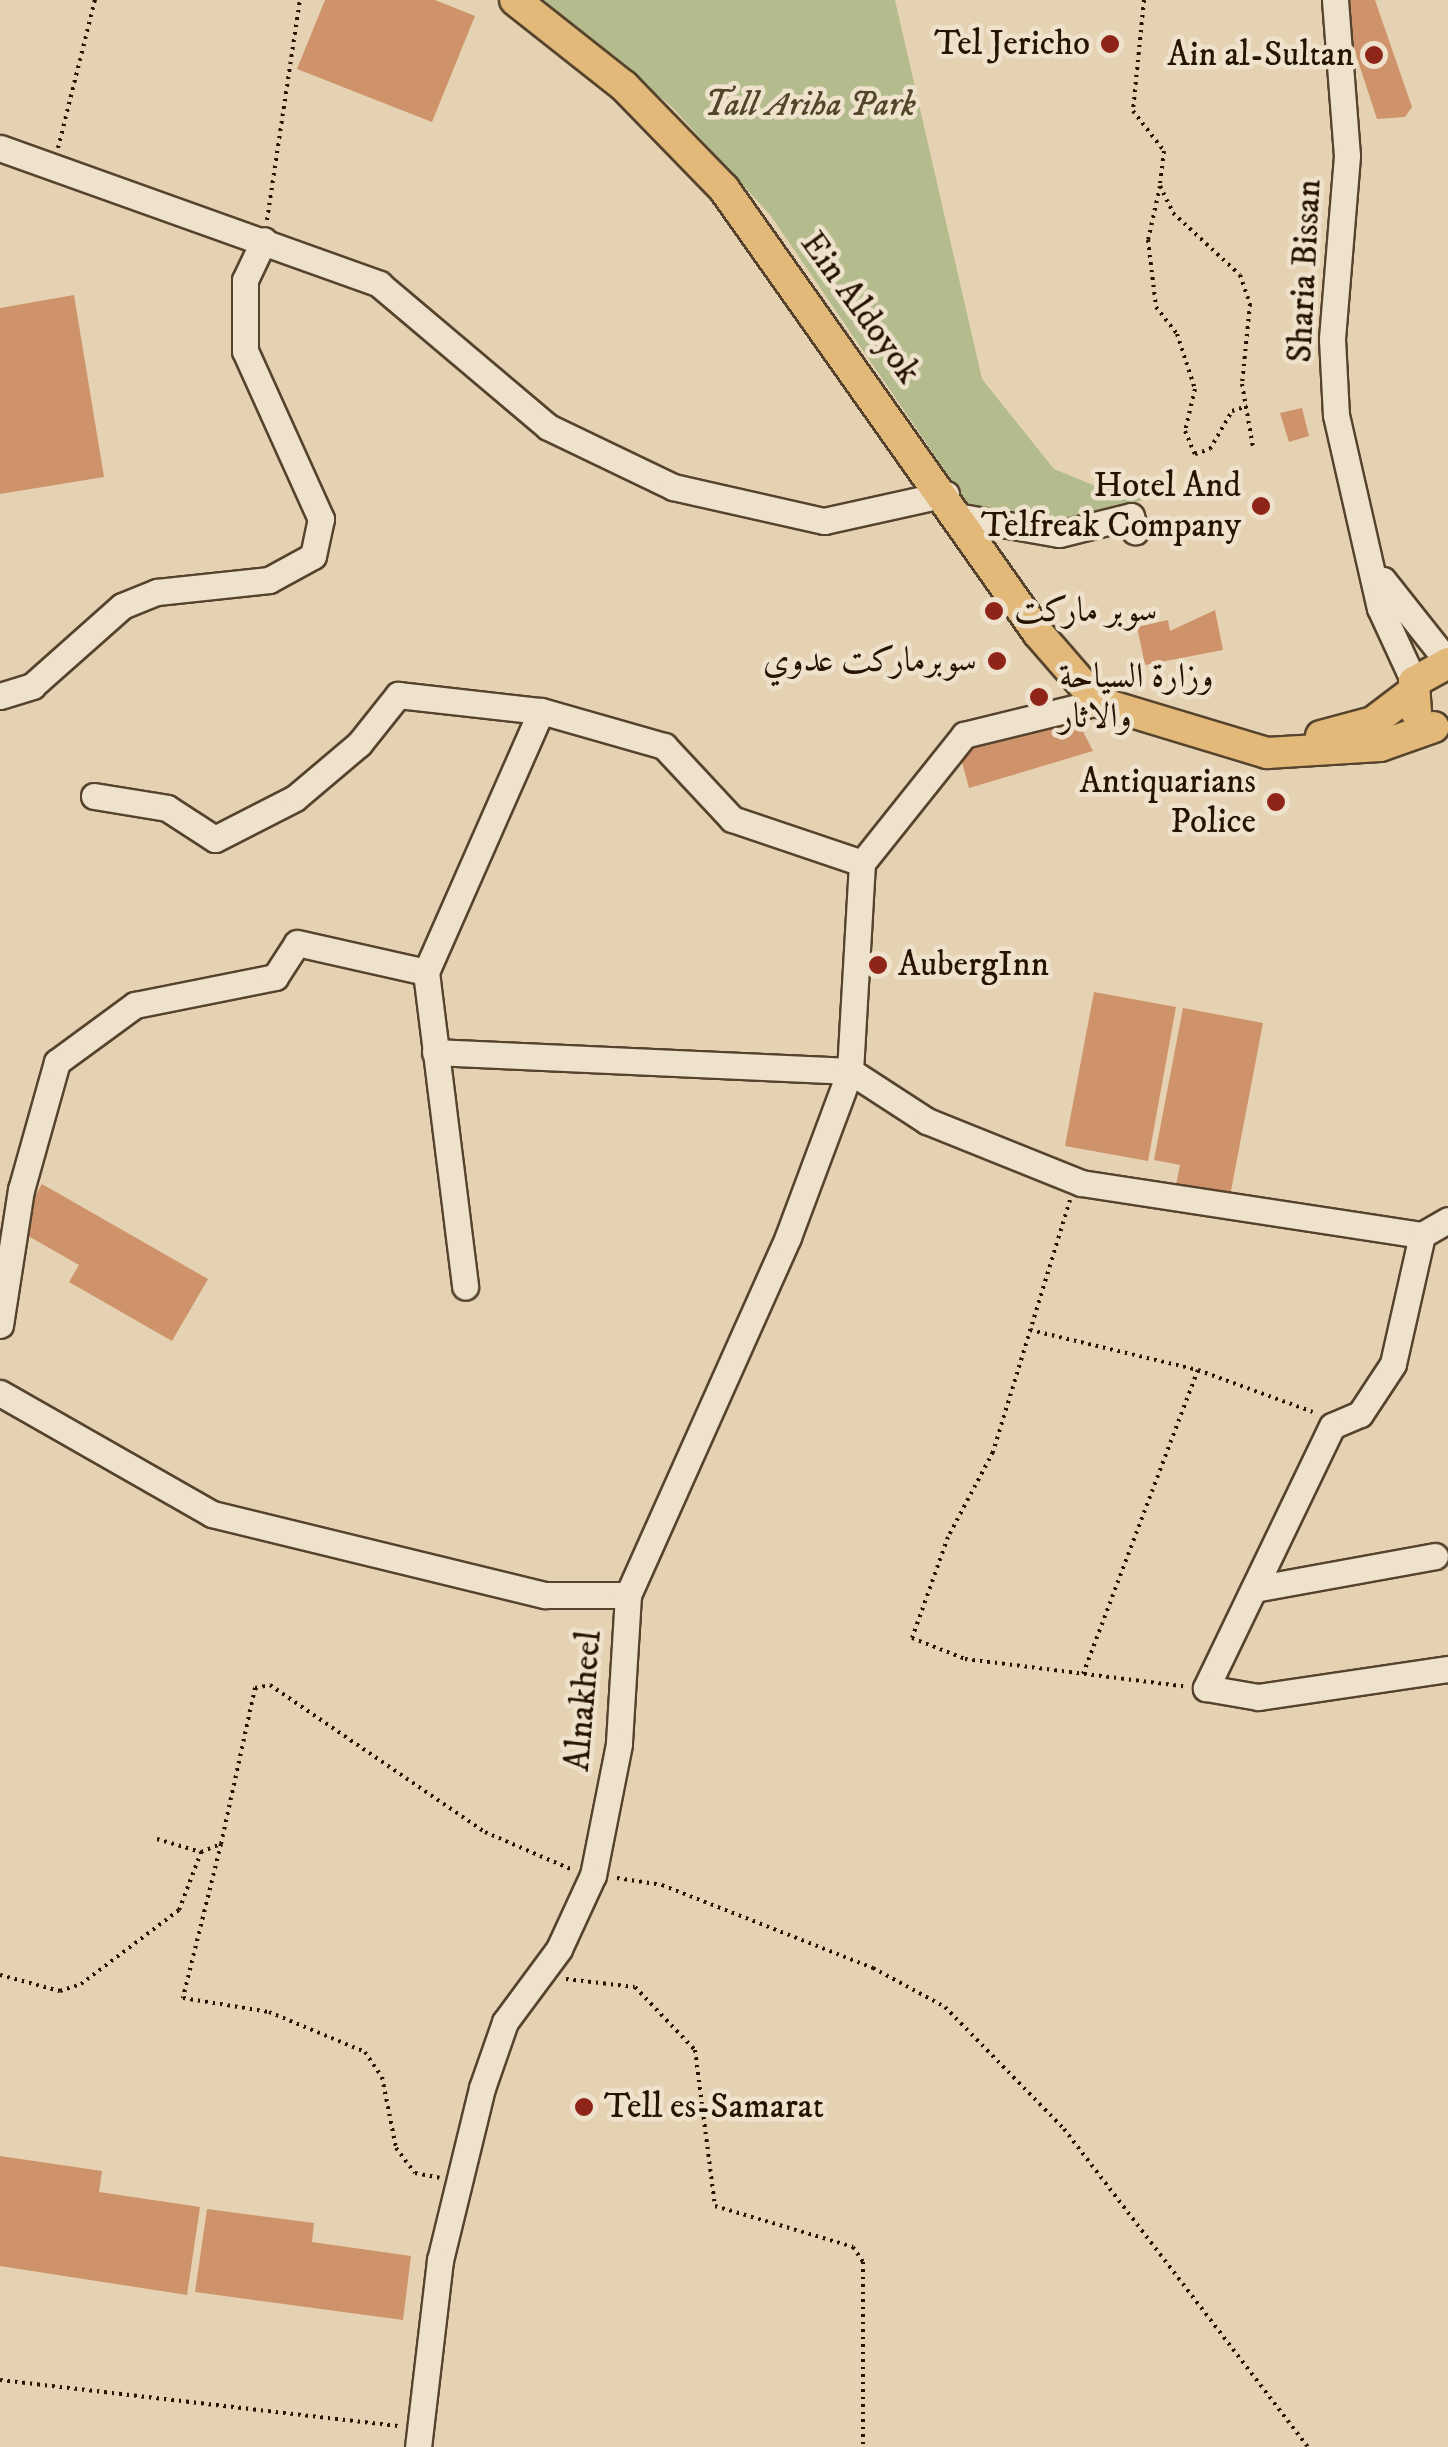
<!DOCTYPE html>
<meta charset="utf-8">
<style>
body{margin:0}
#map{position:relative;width:1448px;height:2447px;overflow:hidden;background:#e5d2b2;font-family:"IM FELL DW Pica",Amiri,serif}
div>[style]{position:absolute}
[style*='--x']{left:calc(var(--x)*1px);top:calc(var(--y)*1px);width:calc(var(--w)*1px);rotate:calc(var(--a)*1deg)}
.green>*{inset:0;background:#b4bc8d}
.building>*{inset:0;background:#ce936a}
.path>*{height:4px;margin-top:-2px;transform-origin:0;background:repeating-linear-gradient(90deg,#271301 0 2.5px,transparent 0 7.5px)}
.roads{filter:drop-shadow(2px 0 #56432d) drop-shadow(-2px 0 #56432d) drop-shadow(0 2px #56432d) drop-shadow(0 -2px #56432d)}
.minor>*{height:25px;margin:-12.5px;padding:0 12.5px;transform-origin:12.5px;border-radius:12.5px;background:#eee2cd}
.major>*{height:30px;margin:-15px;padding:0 15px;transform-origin:15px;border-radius:15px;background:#e2b979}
.dots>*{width:28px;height:28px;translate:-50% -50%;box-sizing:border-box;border:5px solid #eee2cd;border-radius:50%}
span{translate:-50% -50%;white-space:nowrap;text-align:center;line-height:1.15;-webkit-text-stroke:9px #eee2cd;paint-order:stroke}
.poi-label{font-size:35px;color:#271301}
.right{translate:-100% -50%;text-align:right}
.left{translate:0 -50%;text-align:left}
.park-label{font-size:35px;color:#51462b;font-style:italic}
.street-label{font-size:35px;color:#271301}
</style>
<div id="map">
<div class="green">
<div style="clip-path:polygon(544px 0,895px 0,982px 379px,1054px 469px,1093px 485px,1172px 485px,1172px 493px,1058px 521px,968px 504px,771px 216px,672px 107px)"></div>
</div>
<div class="building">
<div style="clip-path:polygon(325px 0,435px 0,475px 16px,432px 122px,297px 69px)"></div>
<div style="clip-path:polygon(1338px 0,1375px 0,1412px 107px,1405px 117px,1377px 119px)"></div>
<div style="clip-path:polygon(74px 295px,104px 477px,0 494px,0 308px)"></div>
<div style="clip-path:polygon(1302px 408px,1309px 436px,1289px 442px,1280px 413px)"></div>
<div style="clip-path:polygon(1215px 610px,1223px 650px,1145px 665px,1137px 627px,1168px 620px,1170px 631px)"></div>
<div style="clip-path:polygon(1075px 716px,1093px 751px,969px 788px,962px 762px,972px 747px)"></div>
<div style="clip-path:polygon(1094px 992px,1176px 1007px,1148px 1161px,1065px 1146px)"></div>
<div style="clip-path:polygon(1183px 1008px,1263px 1023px,1230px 1196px,1176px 1185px,1180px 1165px,1154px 1160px)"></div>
<div style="clip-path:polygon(42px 1184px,208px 1279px,172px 1341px,69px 1282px,79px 1265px,16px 1229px)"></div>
<div style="clip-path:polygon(0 2156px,102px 2171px,99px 2192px,200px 2207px,187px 2295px,0 2266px)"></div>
<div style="clip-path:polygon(207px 2209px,314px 2223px,312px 2242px,411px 2256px,403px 2320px,195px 2292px)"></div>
</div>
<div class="path">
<div style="--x:1144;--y:0;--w:112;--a:95.7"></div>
<div style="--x:1133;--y:111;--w:51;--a:52.2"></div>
<div style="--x:1164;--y:151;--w:35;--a:97"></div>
<div style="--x:1160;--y:186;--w:30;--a:64"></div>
<div style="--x:1173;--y:213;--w:91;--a:42.8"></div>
<div style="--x:1240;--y:275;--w:31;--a:71"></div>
<div style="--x:1250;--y:304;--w:80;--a:95.7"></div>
<div style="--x:1242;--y:384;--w:64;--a:80.1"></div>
<div style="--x:58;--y:148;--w:153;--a:-76"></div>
<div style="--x:1160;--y:186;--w:55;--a:102.5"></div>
<div style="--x:1148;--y:240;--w:67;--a:83.2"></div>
<div style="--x:1156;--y:307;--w:34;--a:52"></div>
<div style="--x:1177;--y:334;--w:58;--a:71.9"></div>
<div style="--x:1195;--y:389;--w:43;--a:103.4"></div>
<div style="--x:1185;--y:431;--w:25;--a:67"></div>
<div style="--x:1195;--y:454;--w:16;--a:-18"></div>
<div style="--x:1210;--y:449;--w:44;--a:-59.9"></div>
<div style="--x:1232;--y:411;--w:16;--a:-18"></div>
<div style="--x:267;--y:220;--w:222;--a:-81.5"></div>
<div style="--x:1070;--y:1200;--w:264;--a:107"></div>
<div style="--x:993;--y:1452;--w:96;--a:117.9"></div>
<div style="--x:948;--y:1537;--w:107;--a:109.6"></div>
<div style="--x:912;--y:1638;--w:57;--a:21.6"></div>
<div style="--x:965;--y:1659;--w:220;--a:7.1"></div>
<div style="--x:1030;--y:1330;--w:173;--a:13.4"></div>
<div style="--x:1198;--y:1370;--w:122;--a:20.1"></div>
<div style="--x:1083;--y:1674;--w:325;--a:-69.3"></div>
<div style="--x:157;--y:1839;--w:46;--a:16.5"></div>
<div style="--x:221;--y:1844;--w:159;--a:103.9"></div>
<div style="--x:183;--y:1998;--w:87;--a:9.2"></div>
<div style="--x:269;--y:2012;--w:104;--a:22.6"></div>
<div style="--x:365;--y:2052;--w:30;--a:56"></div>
<div style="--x:382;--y:2077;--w:72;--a:78.8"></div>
<div style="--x:396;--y:2148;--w:31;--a:53"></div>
<div style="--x:415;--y:2173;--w:25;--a:11"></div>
<div style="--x:617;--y:1878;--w:46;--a:8.8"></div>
<div style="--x:662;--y:1885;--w:227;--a:21.5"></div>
<div style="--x:873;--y:1968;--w:82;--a:28.4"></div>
<div style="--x:945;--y:2007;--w:170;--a:45.7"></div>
<div style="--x:1064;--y:2129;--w:401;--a:52.5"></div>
<div style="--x:0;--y:1975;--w:62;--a:14.9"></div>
<div style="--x:60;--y:1991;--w:22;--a:-18"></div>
<div style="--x:81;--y:1984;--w:123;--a:-37.1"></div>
<div style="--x:179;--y:1910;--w:62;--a:-69.2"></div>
<div style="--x:201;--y:1852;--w:22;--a:-22"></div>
<div style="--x:221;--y:1844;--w:160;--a:-77.7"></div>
<div style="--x:255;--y:1688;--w:15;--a:-11"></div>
<div style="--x:270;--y:1685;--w:260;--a:34.4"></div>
<div style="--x:485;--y:1832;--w:96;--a:23.4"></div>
<div style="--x:566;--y:1979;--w:69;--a:6.6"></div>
<div style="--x:635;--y:1987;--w:87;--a:46.4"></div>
<div style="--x:695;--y:2050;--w:157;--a:82.7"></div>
<div style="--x:715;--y:2206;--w:144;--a:16.5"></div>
<div style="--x:853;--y:2247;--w:18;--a:56"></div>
<div style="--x:863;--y:2262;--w:185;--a:90"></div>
<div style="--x:0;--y:2380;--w:403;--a:6.6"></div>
</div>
<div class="roads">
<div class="minor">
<div style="--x:1335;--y:0;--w:156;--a:85.6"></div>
<div style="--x:1347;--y:156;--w:184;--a:94.7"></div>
<div style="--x:1332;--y:339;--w:76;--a:87"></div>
<div style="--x:1336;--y:415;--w:198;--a:77.2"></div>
<div style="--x:1380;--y:608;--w:81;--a:65.3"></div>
<div style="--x:0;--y:148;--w:403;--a:19.7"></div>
<div style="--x:379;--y:284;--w:221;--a:40.2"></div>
<div style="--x:548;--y:427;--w:139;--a:25.6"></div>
<div style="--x:673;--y:487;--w:155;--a:12.7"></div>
<div style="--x:824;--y:521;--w:125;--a:-12.5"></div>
<div style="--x:962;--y:517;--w:98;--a:9.9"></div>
<div style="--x:1059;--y:534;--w:74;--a:-14"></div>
<div style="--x:1131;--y:516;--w:16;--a:75"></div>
<div style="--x:1383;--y:580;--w:105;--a:51.6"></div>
<div style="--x:0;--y:696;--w:34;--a:-17"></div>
<div style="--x:32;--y:686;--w:120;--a:-41.6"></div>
<div style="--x:122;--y:606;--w:38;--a:-22"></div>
<div style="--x:157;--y:592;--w:113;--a:-6.1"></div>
<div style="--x:269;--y:580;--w:50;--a:-28.6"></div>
<div style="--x:313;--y:556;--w:38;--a:-78"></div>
<div style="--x:321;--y:519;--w:184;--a:-114.3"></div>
<div style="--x:245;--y:351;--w:71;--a:-90"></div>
<div style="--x:245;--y:280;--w:44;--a:-64.6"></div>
<div style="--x:94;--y:796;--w:74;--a:9.3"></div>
<div style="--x:167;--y:808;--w:57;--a:32.9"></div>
<div style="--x:215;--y:839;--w:90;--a:-27.1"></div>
<div style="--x:295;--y:798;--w:84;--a:-40.2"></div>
<div style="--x:359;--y:744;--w:63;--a:-51.5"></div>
<div style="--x:398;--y:695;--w:144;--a:6.4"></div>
<div style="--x:426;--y:972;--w:285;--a:-66.2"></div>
<div style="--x:541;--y:711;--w:128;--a:15.9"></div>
<div style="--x:664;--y:746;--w:100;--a:47"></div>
<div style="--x:732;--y:819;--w:137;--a:18.7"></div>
<div style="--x:435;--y:1052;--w:415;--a:2.6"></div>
<div style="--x:850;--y:1071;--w:92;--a:33"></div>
<div style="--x:927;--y:1121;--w:166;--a:21.9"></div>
<div style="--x:1081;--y:1183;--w:345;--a:8.7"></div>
<div style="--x:1422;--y:1235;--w:30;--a:-30"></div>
<div style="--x:1422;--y:1235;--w:132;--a:102.7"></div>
<div style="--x:1393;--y:1364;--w:60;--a:123.4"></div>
<div style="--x:1360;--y:1414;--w:30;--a:157"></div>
<div style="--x:1332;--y:1426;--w:291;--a:115.7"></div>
<div style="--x:1206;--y:1688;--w:53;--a:9.8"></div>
<div style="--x:1258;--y:1697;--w:192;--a:-8.4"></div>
<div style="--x:0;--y:1325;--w:137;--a:-81.2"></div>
<div style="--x:21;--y:1190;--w:133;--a:-74.3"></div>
<div style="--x:57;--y:1062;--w:97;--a:-36.2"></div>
<div style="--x:135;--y:1005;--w:143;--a:-11.3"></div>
<div style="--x:275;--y:977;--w:40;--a:-57.1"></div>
<div style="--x:297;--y:943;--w:132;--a:12.7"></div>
<div style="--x:426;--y:972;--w:317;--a:82.9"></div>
<div style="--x:0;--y:1393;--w:244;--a:29.7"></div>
<div style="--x:212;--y:1514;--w:343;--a:13.7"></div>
<div style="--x:545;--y:1595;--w:83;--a:0"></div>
<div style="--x:628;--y:1595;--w:149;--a:93.5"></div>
<div style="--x:619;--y:1744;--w:134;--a:101.2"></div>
<div style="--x:593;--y:1875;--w:81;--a:114.7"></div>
<div style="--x:559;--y:1949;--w:91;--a:126.5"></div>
<div style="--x:505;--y:2022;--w:70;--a:109.2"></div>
<div style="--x:482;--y:2088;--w:177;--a:103.7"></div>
<div style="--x:440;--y:2260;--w:188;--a:96.7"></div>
<div style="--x:1254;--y:1589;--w:184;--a:-10.3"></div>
<div style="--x:628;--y:1595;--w:392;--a:-65.9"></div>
<div style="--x:788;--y:1237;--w:177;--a:-69.5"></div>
<div style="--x:850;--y:1071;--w:208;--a:-86.7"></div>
<div style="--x:862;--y:863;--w:164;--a:-51.4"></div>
<div style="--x:964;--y:735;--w:138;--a:-13.8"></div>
</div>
<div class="major">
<div style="--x:515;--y:0;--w:139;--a:38.3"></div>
<div style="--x:624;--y:86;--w:144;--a:45.8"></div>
<div style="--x:724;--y:189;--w:544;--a:54.73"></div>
<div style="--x:1038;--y:633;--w:91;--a:49"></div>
<div style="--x:1098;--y:702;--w:177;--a:16.8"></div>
<div style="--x:1267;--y:753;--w:113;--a:-3.5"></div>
<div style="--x:1380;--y:746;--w:57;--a:-19.4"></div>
<div style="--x:1416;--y:712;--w:30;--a:-94"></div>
<div style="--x:1414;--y:682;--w:39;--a:-29"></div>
<div style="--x:1321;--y:736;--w:54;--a:-15.1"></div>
<div style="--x:1373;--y:722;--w:48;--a:-37.3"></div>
</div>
</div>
<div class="dots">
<div style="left:1110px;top:44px;background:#8f2418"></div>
<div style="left:1374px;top:55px;background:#8f2418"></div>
<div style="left:1261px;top:506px;background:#8f2418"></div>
<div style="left:994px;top:611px;background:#8f2418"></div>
<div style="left:997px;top:661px;background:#8f2418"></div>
<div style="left:1039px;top:697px;background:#8f2418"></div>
<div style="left:1276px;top:802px;background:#8f2418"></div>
<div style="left:878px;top:965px;background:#8f2418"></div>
<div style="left:584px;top:2107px;background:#8f2418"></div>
</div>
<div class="poi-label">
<span class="right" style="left:1090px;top:44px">Tel Jericho</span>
<span class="right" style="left:1354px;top:55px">Ain al-Sultan</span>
<span class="right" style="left:1241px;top:506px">Hotel And<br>Telfreak Company</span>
<span class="left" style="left:1014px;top:611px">سوبر ماركت</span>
<span class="right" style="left:977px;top:661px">سوبرماركت عدوي</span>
<span class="left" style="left:1059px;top:697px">وزارة السياحة<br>والاثار</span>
<span class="right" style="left:1256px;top:802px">Antiquarians<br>Police</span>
<span class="left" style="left:898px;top:965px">AubergInn</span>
<span class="left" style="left:604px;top:2107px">Tell es-Samarat</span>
</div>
<div class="park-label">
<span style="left:810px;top:105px">Tall Ariha Park</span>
</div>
<div class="street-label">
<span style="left:1305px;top:271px;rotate:-87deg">Sharia Bissan</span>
<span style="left:860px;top:308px;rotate:54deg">Ein Aldoyok</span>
<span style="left:584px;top:1701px;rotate:-85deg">Alnakheel</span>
</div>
</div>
